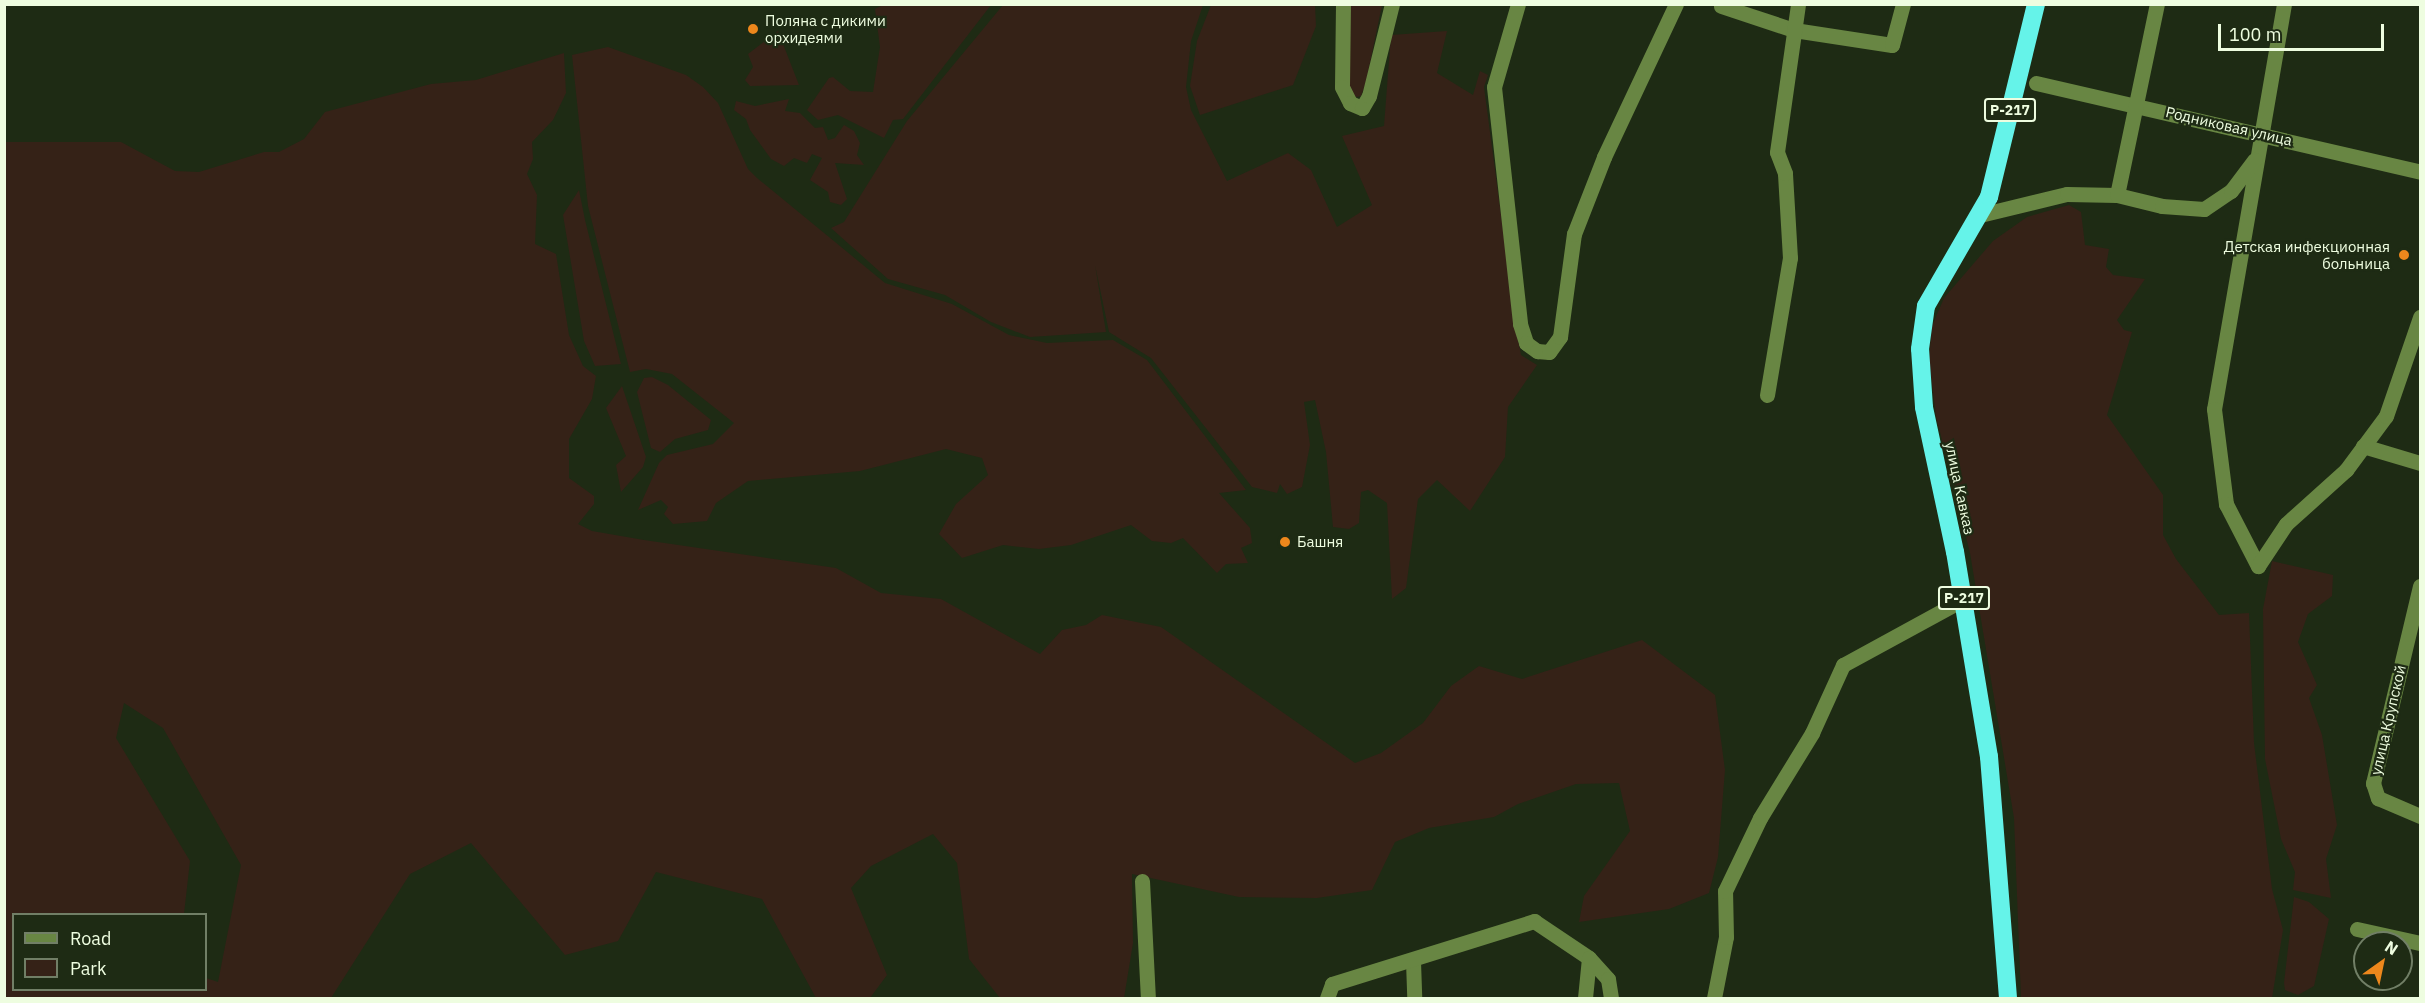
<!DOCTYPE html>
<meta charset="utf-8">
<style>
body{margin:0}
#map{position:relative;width:2425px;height:1003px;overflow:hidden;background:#1e2b14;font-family:"IBM Plex Sans",sans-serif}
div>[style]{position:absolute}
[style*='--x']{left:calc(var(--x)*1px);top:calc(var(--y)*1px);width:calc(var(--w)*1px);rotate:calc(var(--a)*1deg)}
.green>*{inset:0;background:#352217}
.minor>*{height:15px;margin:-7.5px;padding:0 7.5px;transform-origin:7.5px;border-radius:7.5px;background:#688643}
.highway>*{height:18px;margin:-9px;padding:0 9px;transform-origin:9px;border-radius:9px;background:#65f3e9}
.dots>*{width:16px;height:16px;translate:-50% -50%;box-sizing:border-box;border:3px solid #1e2b14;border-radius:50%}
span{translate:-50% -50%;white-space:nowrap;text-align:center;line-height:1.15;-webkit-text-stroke:4.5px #1e2b14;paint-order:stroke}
.shield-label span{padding:2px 4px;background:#1e2b14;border:2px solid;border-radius:4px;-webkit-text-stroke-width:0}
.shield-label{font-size:14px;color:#eefde0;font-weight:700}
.poi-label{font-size:15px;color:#eefde0}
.left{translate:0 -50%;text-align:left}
.right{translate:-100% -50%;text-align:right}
.street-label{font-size:15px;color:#eefde0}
.frame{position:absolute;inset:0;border:6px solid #eefde0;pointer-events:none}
.legend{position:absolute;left:12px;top:913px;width:195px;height:78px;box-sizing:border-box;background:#1e2b14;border:2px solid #717f66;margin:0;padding:8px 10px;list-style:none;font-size:18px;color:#eefde0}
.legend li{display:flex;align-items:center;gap:12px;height:30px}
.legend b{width:30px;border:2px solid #717f66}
.north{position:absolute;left:2353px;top:931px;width:60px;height:60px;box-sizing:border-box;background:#1e2b14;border:2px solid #717f66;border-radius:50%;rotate:33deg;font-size:16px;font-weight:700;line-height:24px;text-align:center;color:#eefde0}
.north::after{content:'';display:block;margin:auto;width:21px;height:27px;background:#ed871c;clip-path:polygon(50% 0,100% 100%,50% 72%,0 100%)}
.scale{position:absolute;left:2218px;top:24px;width:166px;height:27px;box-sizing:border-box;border:3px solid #eefde0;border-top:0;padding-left:8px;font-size:18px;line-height:21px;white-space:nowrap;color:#eefde0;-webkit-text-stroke:4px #1e2b14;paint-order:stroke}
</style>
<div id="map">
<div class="green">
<div style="clip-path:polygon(883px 5px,991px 5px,903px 119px,893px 120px,884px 138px,838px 115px,818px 120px,807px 110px,829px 78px,833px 77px,850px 91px,873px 92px,880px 47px,875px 9px)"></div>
<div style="clip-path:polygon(1003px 5px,1203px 5px,1191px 41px,1186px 87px,1191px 110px,1227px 181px,1288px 153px,1311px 170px,1337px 227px,1372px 205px,1342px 136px,1384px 126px,1391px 35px,1447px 31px,1437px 73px,1473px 95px,1480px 71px,1488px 75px,1484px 87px,1516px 328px,1521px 355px,1537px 365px,1508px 407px,1505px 457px,1470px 511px,1437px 480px,1418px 499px,1406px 588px,1392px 599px,1387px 503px,1368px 490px,1361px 492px,1359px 523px,1349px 529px,1333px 527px,1326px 452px,1315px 400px,1304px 402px,1310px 445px,1302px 487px,1287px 494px,1280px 484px,1277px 493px,1252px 487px,1151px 358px,1109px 332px,1095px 265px,1106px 332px,1030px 337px,991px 322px,945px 295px,888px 279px,831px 228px,844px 222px,907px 121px)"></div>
<div style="clip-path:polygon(1211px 5px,1315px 5px,1316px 26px,1293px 85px,1200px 115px,1190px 86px,1197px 41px)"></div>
<div style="clip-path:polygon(1348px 5px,1382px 5px,1366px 82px,1361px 96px,1356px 97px,1350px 91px,1347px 73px)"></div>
<div style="clip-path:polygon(778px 31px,799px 85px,750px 86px,745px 80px,753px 67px,748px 54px)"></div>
<div style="clip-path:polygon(608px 47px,686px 75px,703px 87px,718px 103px,748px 169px,757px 178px,885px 283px,952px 304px,1009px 335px,1047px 343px,1113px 340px,1147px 360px,1246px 490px,1219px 493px,1250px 528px,1252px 543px,1241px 548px,1248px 563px,1226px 564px,1217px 573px,1183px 538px,1171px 543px,1152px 541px,1131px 525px,1071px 545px,1039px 549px,1003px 545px,962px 558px,939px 534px,956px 504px,988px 475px,982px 458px,946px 449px,860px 471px,748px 481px,716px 503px,707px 521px,673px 524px,664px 514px,668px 507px,661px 500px,638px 510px,659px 463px,667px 455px,713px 444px,734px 423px,672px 374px,646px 369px,630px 372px,588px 206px,572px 55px)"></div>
<div style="clip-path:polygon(evenodd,564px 53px,566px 93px,553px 120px,532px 142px,533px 159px,527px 174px,537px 195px,535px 244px,556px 254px,569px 335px,583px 366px,596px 376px,592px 399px,569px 439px,569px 478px,594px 496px,594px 504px,578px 524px,592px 531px,644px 540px,836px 568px,881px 593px,941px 599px,1040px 654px,1062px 630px,1086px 625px,1102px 615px,1161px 627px,1355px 763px,1381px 753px,1423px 723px,1451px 686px,1479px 666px,1522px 679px,1642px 640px,1715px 695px,1725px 770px,1718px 857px,1709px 893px,1669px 909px,1579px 922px,1584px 896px,1630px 831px,1619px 783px,1576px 784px,1518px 804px,1494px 817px,1429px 828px,1395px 842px,1372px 890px,1317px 898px,1239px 897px,1132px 874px,1133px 943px,1124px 998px,1000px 998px,969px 959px,957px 863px,933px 834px,871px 866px,851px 888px,887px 975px,870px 998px,816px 998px,762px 899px,656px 872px,618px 941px,565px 955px,471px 843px,410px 874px,331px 998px,5px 998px,5px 142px,121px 142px,175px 171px,199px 172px,264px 152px,279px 152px,304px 139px,325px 112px,431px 84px,476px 80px,564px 53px,124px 703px,163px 728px,241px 865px,218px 982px,206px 978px,206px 990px,14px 990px,14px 914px,184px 914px,190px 861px,116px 738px,124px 703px)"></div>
<div style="clip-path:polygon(789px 99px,785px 111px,800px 113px,815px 128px,823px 127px,828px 140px,835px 138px,844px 125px,854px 131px,860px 143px,857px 155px,864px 165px,835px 163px,847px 199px,841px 205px,830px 202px,828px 192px,810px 180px,822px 158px,812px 154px,807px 163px,794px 158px,784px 166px,771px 159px,750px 130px,746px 119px,734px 110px,736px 101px,755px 106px)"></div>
<div style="clip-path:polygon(579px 190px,585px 220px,621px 364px,595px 366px,584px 341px,563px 215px)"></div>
<div style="clip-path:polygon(2069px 205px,2081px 212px,2085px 245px,2109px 249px,2106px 267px,2113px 275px,2145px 279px,2117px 320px,2124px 330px,2132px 332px,2107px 415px,2163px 495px,2163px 535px,2176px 559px,2219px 615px,2249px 613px,2254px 743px,2272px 889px,2283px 930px,2272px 998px,2021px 998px,2014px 818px,1970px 553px,1936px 416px,1929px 360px,1932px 326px,1944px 298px,1993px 241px,2027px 217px)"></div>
<div style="clip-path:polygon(652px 377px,668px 385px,711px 420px,708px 430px,675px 439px,660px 452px,651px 448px,637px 392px,644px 378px)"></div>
<div style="clip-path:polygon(622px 386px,646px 457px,643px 467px,621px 492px,616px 465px,626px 456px,606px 408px)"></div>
<div style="clip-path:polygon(2272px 561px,2333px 575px,2332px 596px,2308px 614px,2298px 642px,2317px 685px,2309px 698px,2322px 735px,2337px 825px,2326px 859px,2331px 898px,2293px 890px,2295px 872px,2281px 839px,2265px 759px,2263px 609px)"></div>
<div style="clip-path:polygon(2294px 897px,2309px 902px,2329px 919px,2314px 986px,2298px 995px,2285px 990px,2284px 983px)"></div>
</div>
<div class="minor">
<div style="--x:1343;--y:4;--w:83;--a:90.7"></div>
<div style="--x:1342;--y:87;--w:18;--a:63"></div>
<div style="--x:1350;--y:103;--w:13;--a:23"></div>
<div style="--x:1362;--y:108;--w:14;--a:-60"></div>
<div style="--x:1369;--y:96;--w:95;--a:-76"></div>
<div style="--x:1518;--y:4;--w:86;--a:106.1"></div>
<div style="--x:1494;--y:87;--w:238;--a:83.7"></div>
<div style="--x:1520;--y:324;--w:20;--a:72"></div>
<div style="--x:1526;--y:343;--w:14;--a:36"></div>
<div style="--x:1537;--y:351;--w:12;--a:5"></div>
<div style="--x:1549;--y:352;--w:19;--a:-54"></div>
<div style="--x:1560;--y:337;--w:104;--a:-82.3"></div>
<div style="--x:1574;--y:234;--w:83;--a:-68.7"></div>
<div style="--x:1604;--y:157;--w:169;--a:-64.8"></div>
<div style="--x:2284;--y:4;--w:411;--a:99.8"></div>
<div style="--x:2214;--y:409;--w:96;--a:82.8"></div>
<div style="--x:2226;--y:504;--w:70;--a:62.7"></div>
<div style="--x:2258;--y:566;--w:50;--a:-56.3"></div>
<div style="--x:2286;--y:524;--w:81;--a:-42"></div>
<div style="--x:2346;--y:470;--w:67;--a:-53.5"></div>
<div style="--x:2386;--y:416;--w:105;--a:-71"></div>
<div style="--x:1721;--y:6;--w:77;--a:18.2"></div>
<div style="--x:1794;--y:30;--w:99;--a:8.7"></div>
<div style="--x:1892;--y:45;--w:42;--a:-75"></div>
<div style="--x:2036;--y:83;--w:394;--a:13"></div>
<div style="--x:2117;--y:195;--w:195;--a:-78.2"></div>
<div style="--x:1980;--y:215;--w:89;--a:-13.6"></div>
<div style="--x:2067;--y:194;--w:50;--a:1.1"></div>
<div style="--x:2117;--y:195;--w:46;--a:13.7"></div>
<div style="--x:2162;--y:206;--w:42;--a:4.1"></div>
<div style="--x:2204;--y:209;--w:32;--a:-34"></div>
<div style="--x:2231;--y:191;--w:39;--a:-53"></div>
<div style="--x:1767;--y:395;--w:139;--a:-80.5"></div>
<div style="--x:1790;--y:258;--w:85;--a:-93.4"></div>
<div style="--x:1785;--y:173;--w:22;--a:-111"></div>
<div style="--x:1777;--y:152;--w:149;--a:-81.9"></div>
<div style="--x:2363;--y:446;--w:59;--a:16.6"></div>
<div style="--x:2420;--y:586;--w:203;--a:103.4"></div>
<div style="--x:2373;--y:783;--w:16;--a:72"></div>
<div style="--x:2378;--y:798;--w:46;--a:23.2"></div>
<div style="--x:1142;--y:881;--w:117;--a:87.1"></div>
<div style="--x:2357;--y:929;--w:65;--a:12.5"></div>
<div style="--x:1413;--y:961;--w:37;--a:88"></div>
<div style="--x:1327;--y:998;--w:15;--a:-70"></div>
<div style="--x:1332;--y:984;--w:212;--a:-17.3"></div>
<div style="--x:1534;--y:921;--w:66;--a:33.9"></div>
<div style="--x:1585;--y:998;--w:40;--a:-84.3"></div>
<div style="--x:1589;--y:958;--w:28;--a:48"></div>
<div style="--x:1608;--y:979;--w:19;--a:81"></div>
<div style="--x:1714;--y:998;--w:62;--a:-78.9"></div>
<div style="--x:1726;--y:937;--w:46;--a:-91.2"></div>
<div style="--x:1725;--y:891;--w:81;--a:-64.4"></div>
<div style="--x:1760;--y:818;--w:100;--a:-58.5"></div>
<div style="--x:1812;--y:733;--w:75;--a:-65.5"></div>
<div style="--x:1843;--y:665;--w:138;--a:-28.6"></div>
</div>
<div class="highway">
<div style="--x:2008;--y:998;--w:242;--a:-94.5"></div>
<div style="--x:1989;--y:757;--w:208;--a:-99.4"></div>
<div style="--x:1955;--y:552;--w:148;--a:-102.1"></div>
<div style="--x:1924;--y:407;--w:58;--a:-93.9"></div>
<div style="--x:1920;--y:349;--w:43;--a:-82.1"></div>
<div style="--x:1926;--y:306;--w:126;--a:-60"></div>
<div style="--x:1989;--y:197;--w:199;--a:-76.3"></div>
</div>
<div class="dots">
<div style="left:753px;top:29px;background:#ed871c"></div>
<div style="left:2404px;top:255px;background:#ed871c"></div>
<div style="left:1285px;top:542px;background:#ed871c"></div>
</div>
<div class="shield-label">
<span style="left:2010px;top:110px">Р-217</span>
<span style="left:1964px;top:598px">Р-217</span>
</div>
<div class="poi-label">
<span class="left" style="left:765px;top:29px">Поляна с дикими<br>орхидеями</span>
<span class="right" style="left:2390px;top:255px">Детская инфекционная<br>больница</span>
<span class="left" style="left:1297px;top:542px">Башня</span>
</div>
<div class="street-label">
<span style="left:2229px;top:126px;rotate:13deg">Родниковая улица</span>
<span style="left:1960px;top:488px;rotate:78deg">улица Кавказ</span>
<span style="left:2388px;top:720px;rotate:-77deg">улица Крупской</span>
</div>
<div class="frame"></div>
<ul class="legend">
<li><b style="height:8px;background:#688643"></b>Road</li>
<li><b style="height:16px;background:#352217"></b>Park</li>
</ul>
<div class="north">N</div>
<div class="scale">100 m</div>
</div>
